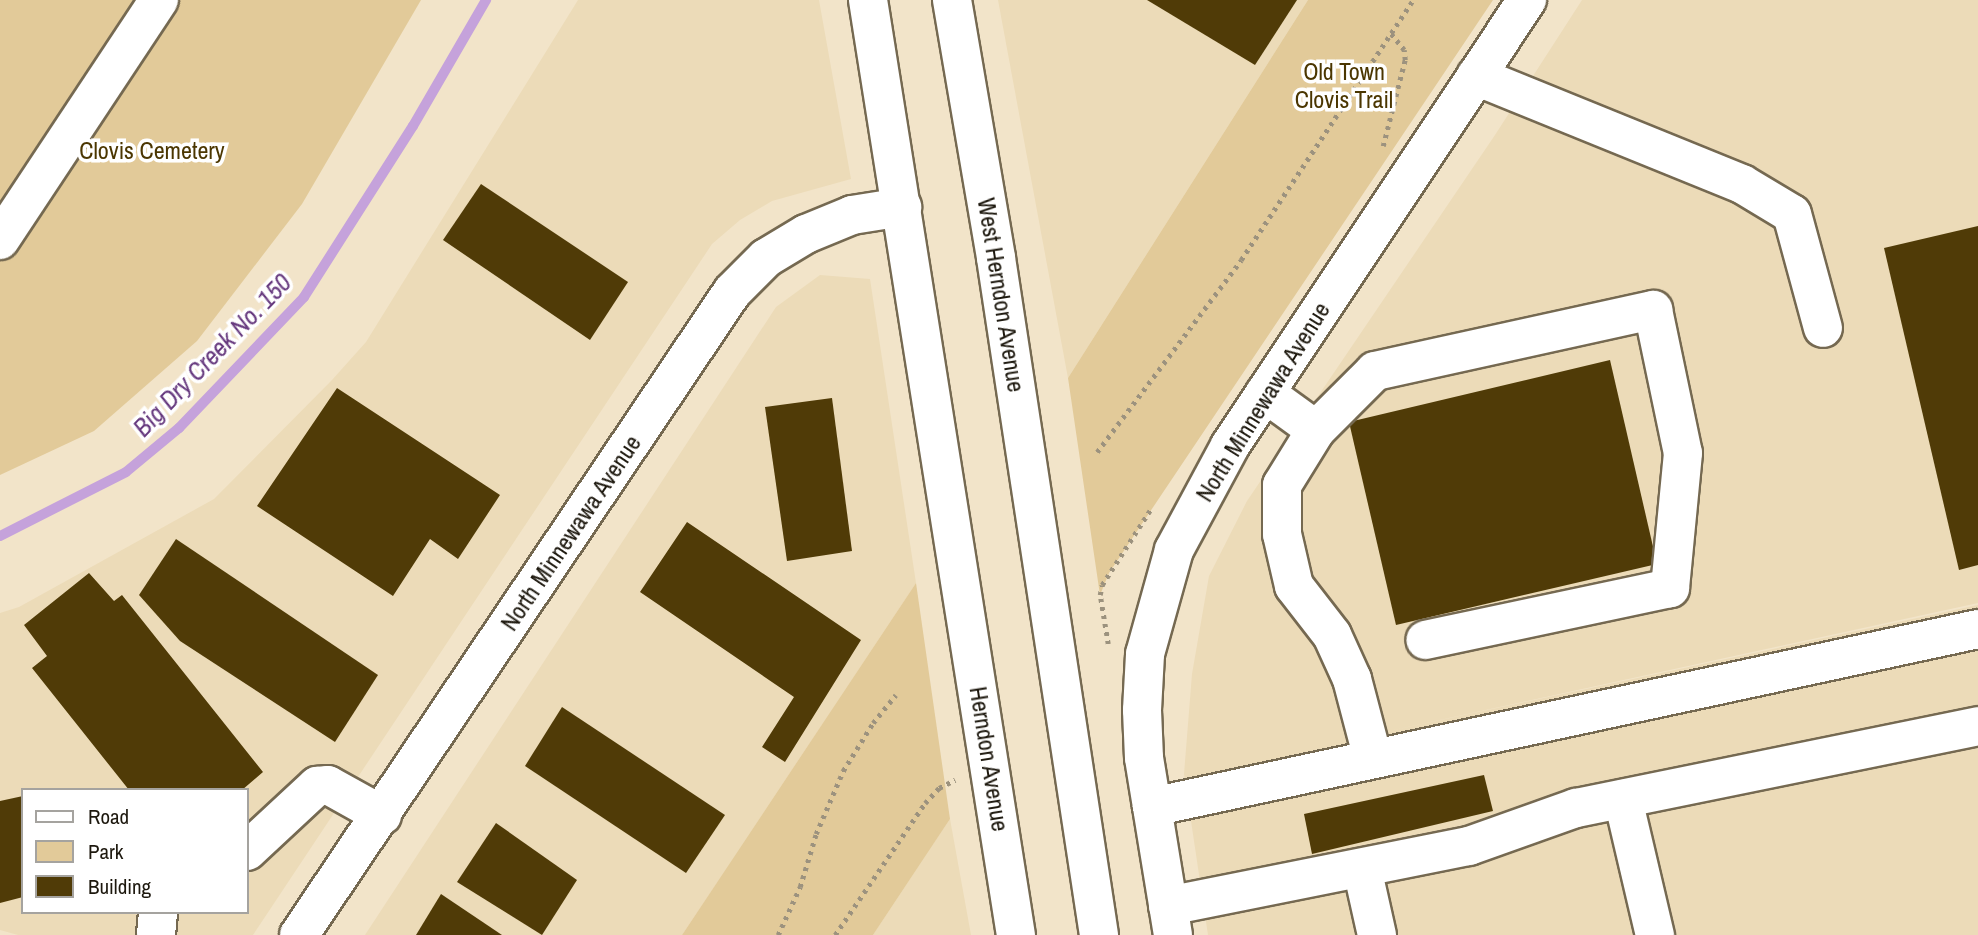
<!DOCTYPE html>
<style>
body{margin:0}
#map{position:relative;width:1978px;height:935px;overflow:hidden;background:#f2e4c9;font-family:"Archivo Narrow",sans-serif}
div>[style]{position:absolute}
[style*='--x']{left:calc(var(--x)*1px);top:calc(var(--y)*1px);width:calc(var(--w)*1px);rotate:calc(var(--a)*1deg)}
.built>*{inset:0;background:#ecdbb8}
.green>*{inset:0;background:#e2ca99}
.stream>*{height:10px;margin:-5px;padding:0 5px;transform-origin:5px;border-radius:5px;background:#c5a2db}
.building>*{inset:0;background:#503b07}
.path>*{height:4.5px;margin-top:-2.25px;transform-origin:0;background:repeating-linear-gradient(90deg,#9c927e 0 3.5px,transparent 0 8.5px)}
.roads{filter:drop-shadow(2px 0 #756951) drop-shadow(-2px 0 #756951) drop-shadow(0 2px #756951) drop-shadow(0 -2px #756951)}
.minor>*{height:38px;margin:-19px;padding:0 19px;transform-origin:19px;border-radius:19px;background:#fff}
.major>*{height:38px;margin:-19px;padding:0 19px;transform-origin:19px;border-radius:19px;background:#fff}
span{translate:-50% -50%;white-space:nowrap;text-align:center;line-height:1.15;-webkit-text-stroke:7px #fff;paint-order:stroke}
.park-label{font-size:24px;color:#4b3600}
.street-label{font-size:24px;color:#1d180e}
.water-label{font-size:26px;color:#673a7f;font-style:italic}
.legend{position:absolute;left:21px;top:788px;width:228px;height:126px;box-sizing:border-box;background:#fff;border:2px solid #a5a39f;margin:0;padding:9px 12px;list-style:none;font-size:21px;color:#1d180e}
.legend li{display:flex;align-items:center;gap:14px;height:35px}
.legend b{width:35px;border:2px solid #a5a39f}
</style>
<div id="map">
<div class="built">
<div style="clip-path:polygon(evenodd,578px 0,819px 0,851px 179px,772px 201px,740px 220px,712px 244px,253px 935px,18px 935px,0 930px,0 613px,19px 607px,214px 499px,332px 380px,366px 342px,578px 0,23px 790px,247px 790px,247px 912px,23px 912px,23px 790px)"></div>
<div style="clip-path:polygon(998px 0,1308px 0,1068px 378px)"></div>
<div style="clip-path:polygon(1582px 0,1978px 0,1978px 603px,1380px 733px,1978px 605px,1978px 935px,1208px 935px,1184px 774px,1192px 674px,1209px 576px,1247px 501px,1495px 135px)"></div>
<div style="clip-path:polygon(820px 275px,870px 279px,916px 583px,682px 935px,365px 935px,776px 307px)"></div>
<div style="clip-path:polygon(950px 819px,971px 935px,873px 935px)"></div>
</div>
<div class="green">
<div style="clip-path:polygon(0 0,421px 0,302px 204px,197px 341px,94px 431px,0 475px)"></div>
<div style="clip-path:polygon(1308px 0,1493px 0,1109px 573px,1100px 595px,1068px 378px)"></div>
<div style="clip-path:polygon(916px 583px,950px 819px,873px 935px,682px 935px)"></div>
</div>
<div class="stream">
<div style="--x:0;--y:536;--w:141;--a:-26.9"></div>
<div style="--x:126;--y:472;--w:69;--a:-39.7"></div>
<div style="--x:179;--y:428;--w:181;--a:-46.3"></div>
<div style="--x:304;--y:297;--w:203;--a:-57.5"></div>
<div style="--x:413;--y:126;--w:146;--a:-59.9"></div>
</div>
<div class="building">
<div style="clip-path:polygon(1147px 0,1297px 0,1255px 65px)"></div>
<div style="clip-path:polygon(481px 184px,628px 282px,590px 340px,443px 240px)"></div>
<div style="clip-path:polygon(1978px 226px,1978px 565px,1959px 570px,1884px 248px)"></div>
<div style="clip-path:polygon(1610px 360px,1657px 564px,1396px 625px,1349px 422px)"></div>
<div style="clip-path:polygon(337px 388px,500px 495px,458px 559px,430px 539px,393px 596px,257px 506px)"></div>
<div style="clip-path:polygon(832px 398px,852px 551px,787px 561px,765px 407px)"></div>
<div style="clip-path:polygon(687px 522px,861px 640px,785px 762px,762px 747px,794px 697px,640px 592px)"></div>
<div style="clip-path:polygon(176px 539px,378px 675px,335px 742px,180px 641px,139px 595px)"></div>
<div style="clip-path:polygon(89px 573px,114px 601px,122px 595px,263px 772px,242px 790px,129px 790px,32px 668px,47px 656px,24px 625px)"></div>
<div style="clip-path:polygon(562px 707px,725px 815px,686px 873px,525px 766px)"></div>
<div style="clip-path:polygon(1484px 775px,1493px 811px,1312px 854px,1304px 814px)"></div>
<div style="clip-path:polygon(23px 796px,23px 897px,0 903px,0 801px)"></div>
<div style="clip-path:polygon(496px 823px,577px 880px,542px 935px,457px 882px)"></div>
<div style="clip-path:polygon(441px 894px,502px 935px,416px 935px)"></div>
</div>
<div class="path">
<div style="--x:1383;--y:146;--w:89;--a:-75.7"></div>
<div style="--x:1405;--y:60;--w:10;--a:-96"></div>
<div style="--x:1404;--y:50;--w:21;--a:-129"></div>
<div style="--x:1097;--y:452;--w:240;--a:-53.1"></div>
<div style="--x:1241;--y:260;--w:312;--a:-56.5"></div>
<div style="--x:1108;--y:644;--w:50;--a:-99.3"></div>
<div style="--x:1100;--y:595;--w:10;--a:-79"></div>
<div style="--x:1102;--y:585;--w:93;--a:-57.3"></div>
<div style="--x:778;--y:935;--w:53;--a:-65.4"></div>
<div style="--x:800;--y:887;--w:55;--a:-73.2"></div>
<div style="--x:816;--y:834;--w:69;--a:-66.8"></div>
<div style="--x:843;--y:771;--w:57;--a:-58"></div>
<div style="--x:873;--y:723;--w:36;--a:-51"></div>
<div style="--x:835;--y:935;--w:160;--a:-55.7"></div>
<div style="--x:925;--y:803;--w:21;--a:-47"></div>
<div style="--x:939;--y:788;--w:18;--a:-27"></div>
</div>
<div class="roads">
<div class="minor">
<div style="--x:1476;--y:76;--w:287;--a:22.1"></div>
<div style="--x:1742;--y:184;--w:58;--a:31"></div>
<div style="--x:1792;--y:214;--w:118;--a:74.8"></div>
<div style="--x:0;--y:240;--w:288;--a:-56.5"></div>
<div style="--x:1265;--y:393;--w:63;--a:36"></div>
<div style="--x:1373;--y:759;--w:83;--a:-104.7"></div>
<div style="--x:1352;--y:679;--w:48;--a:-114.4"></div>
<div style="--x:1332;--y:635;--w:62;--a:-127.8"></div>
<div style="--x:1294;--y:586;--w:53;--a:-103"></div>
<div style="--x:1282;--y:534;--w:49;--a:-90"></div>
<div style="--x:1282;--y:485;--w:65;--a:-58.3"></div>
<div style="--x:1316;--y:430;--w:83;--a:-45"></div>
<div style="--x:1375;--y:371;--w:285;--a:-12.4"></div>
<div style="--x:1653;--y:310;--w:146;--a:78.2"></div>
<div style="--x:1683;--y:453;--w:136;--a:95.5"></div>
<div style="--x:1670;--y:588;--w:250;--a:168"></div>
<div style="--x:1623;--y:799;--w:140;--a:76.8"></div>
<div style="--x:1152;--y:807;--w:845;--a:-12.16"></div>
<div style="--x:247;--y:851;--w:96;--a:-42.9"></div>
<div style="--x:317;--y:786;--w:11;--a:-5"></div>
<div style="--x:328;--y:785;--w:62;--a:29.1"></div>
<div style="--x:1362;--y:868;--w:69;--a:77.4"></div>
<div style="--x:1168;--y:906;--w:307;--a:-11.3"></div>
<div style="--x:1469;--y:846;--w:114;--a:-19.6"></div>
<div style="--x:1576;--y:808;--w:410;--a:-11.5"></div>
<div style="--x:156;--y:935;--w:23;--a:-85"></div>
<div style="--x:299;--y:935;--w:775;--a:-56.04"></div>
<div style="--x:732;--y:292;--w:48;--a:-45"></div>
<div style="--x:766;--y:258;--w:47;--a:-31"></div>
<div style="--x:806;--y:234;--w:50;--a:-22.4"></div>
<div style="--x:852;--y:215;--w:51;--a:-9.1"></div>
<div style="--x:1173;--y:935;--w:179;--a:-99.3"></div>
<div style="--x:1144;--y:758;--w:48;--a:-92.4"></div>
<div style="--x:1142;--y:710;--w:56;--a:-86.9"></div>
<div style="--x:1145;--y:654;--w:108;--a:-74.4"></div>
<div style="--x:1174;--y:550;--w:118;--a:-61.7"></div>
<div style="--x:1230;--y:446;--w:536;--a:-56.34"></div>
</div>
<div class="major">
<div style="--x:868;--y:0;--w:947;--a:81.01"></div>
<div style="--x:952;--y:0;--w:262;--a:80.3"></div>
<div style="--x:996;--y:258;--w:685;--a:81.35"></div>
</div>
</div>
<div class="park-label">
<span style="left:1344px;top:86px">Old Town<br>Clovis Trail</span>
<span style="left:152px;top:151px">Clovis Cemetery</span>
</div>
<div class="street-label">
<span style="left:1001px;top:295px;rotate:81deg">West Herndon Avenue</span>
<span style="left:1263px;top:402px;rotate:-58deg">North Minnewawa Avenue</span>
<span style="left:571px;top:533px;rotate:-56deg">North Minnewawa Avenue</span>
<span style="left:989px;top:759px;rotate:81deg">Herndon Avenue</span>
</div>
<div class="water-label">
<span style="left:212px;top:355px;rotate:-46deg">Big Dry Creek No. 150</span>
</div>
<ul class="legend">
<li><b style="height:9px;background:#fff"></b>Road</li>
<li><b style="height:19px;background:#e2ca99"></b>Park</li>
<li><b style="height:19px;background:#503b07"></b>Building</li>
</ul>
</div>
